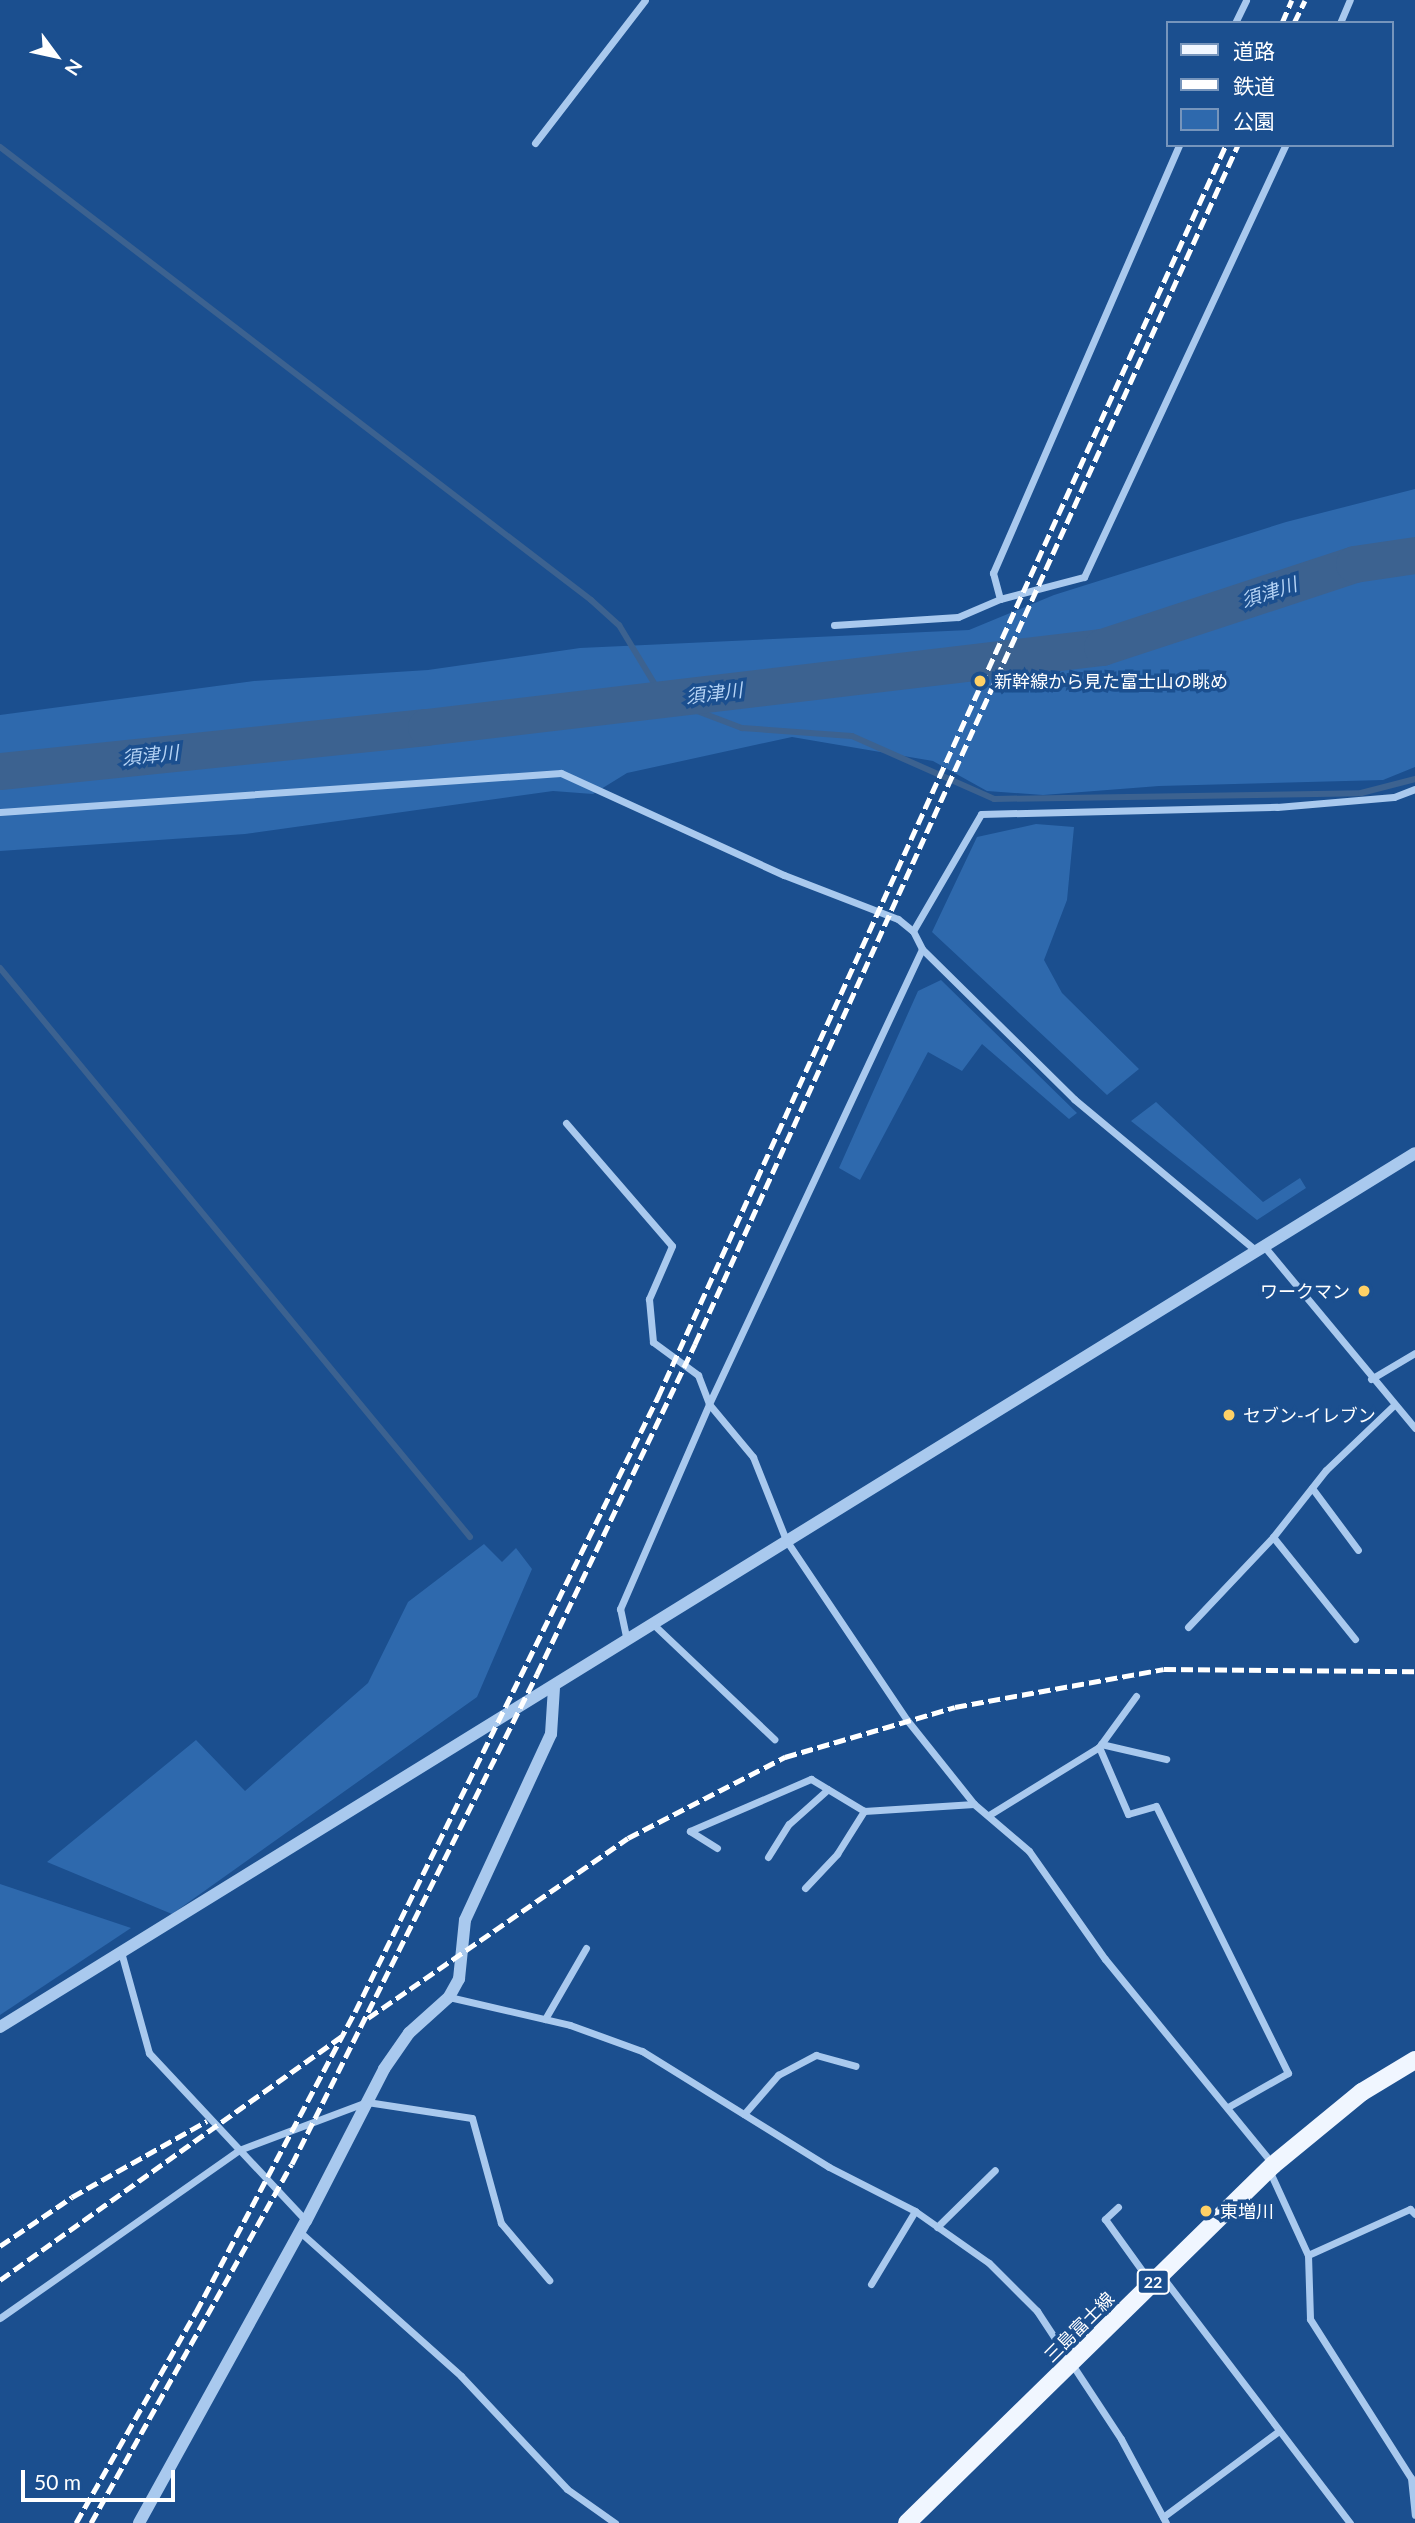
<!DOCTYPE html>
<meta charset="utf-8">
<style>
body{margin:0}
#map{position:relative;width:1415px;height:2523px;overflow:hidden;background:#1b4f8f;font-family:Lato,"Noto Sans JP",sans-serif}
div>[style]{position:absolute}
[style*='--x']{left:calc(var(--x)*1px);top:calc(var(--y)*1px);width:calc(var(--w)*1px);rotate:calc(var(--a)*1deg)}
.green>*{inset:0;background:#2e69ad}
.stream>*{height:6px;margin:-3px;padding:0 3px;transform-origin:3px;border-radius:3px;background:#3c6290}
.river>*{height:37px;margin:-18.5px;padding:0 18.5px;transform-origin:18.5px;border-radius:18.5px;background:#3c6290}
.minor>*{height:7px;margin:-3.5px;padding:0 3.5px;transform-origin:3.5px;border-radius:3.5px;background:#a9c9ee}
.tertiary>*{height:12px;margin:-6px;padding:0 6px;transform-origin:6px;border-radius:6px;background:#a9c9ee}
.primary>*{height:18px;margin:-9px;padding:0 9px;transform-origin:9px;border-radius:9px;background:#f0f6ff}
.rail>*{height:5px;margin-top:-2.5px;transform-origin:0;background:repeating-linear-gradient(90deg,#fff 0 12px,transparent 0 17px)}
.dots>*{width:19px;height:19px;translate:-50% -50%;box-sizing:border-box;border:4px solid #1b4f8f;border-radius:50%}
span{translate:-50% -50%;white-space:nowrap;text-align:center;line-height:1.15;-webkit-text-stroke:7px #1b4f8f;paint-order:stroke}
.shield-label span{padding:2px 5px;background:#1b4f8f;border:2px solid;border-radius:5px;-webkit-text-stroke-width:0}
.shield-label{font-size:16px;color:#fff;font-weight:700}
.poi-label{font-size:18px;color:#fff}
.left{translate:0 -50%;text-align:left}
.right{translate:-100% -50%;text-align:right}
.street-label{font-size:18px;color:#fff}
.water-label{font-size:19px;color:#b5d3f5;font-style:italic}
.legend{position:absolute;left:1166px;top:21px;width:228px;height:126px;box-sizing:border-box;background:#1b4f8f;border:2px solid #7695bc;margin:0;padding:9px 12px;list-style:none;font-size:21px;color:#fff}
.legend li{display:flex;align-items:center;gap:14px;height:35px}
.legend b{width:35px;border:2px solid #7695bc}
.north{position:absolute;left:21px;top:21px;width:70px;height:70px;-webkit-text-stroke:5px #1b4f8f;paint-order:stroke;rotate:123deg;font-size:19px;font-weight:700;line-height:28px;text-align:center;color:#fff}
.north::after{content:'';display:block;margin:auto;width:24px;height:32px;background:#fff;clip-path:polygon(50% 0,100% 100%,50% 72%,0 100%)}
.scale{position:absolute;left:21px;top:2470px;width:154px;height:32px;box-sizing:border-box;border:4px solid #fff;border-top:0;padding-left:9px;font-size:21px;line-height:24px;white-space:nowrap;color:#fff;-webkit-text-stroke:5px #1b4f8f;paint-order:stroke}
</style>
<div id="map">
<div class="green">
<div style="clip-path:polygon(1415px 489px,1415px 767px,1383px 780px,1159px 786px,1043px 795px,987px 791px,933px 761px,792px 737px,627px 773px,593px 794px,553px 791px,245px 834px,0 851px,0 715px,254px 681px,428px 670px,580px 648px,969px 630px,1054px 595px,1286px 522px)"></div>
<div style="clip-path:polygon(1036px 824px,1074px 827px,1067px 900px,1044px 960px,1062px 993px,1139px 1069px,1107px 1095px,932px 932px,977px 837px)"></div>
<div style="clip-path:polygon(941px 980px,1077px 1113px,1069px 1119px,982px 1044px,962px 1071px,928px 1052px,860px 1180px,839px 1168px,918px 991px)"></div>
<div style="clip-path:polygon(1156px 1102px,1263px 1202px,1300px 1178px,1306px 1188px,1257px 1220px,1131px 1121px)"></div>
<div style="clip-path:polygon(484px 1544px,502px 1562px,516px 1548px,532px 1569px,477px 1697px,172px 1914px,47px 1862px,196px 1740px,245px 1791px,368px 1683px,408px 1602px)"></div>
<div style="clip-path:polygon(0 1884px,131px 1928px,0 2015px)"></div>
</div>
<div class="stream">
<div style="--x:0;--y:147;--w:745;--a:37.47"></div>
<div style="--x:591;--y:600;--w:38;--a:42"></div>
<div style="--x:619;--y:625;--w:85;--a:58.9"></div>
<div style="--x:663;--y:698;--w:85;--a:20.8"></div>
<div style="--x:742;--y:728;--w:110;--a:4.2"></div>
<div style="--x:852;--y:736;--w:155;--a:23.9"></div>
<div style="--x:994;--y:799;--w:367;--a:-0.9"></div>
<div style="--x:1361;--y:793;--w:56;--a:-14.5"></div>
<div style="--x:0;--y:968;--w:738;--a:50.44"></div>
</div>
<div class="river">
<div style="--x:0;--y:771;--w:428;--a:-5.9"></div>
<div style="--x:426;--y:727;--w:681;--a:-6.75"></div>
<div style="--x:1102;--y:647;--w:265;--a:-18.2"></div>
<div style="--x:1354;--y:564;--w:62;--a:-8.4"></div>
</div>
<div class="minor">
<div style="--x:1235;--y:23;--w:25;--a:-64"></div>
<div style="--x:1340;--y:23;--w:25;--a:-67"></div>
<div style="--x:535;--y:143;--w:180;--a:-52.4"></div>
<div style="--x:1000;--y:599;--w:87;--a:-14.7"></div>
<div style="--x:1084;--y:577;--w:476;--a:-65"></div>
<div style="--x:834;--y:625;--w:124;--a:-3.7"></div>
<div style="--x:958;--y:617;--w:46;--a:-23.2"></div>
<div style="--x:1000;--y:599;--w:27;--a:-105"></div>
<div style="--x:993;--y:573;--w:467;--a:-66.5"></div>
<div style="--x:0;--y:812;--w:562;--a:-3.98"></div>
<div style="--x:561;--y:773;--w:245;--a:24.6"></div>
<div style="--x:784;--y:875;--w:122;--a:21.1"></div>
<div style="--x:898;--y:919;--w:19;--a:39"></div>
<div style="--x:913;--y:931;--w:20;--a:63"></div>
<div style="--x:922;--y:949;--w:214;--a:44.6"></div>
<div style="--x:1074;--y:1099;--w:234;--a:39.8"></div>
<div style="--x:913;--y:931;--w:135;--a:-59.8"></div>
<div style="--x:981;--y:814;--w:296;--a:-1.4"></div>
<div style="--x:1277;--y:807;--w:117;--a:-4.9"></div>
<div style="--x:1394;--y:797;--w:22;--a:-21"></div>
<div style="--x:566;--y:1123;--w:162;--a:49.2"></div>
<div style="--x:672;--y:1246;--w:58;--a:113.5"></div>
<div style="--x:649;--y:1299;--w:43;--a:84.7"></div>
<div style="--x:653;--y:1342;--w:56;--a:36.3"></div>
<div style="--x:698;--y:1375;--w:31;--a:69"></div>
<div style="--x:709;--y:1404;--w:69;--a:50.3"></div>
<div style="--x:753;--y:1457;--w:89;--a:68.3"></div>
<div style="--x:786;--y:1540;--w:217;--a:56.1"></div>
<div style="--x:907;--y:1720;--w:107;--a:51.4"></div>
<div style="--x:974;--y:1804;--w:72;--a:40.5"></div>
<div style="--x:1029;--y:1851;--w:132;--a:54.9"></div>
<div style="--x:1105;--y:1959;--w:265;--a:50.7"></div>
<div style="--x:1263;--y:1245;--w:238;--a:50.3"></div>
<div style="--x:1371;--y:1379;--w:51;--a:-30.6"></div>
<div style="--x:1312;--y:1488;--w:77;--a:53.4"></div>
<div style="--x:1273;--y:1537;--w:131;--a:51.2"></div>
<div style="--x:654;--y:1625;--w:166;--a:43.5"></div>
<div style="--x:1188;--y:1627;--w:124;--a:-46.6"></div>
<div style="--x:1273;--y:1537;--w:85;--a:-51.7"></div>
<div style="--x:1326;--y:1470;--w:93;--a:-43.7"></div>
<div style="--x:627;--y:1641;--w:33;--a:-102"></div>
<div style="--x:620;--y:1609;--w:223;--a:-66.5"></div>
<div style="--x:709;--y:1404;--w:502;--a:-64.91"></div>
<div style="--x:1101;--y:1744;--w:67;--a:13"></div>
<div style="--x:1099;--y:1747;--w:73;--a:66.6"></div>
<div style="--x:1128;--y:1814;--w:29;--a:-16"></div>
<div style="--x:1156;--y:1806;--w:298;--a:63.7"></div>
<div style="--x:1288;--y:2073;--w:69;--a:150.5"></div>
<div style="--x:989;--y:1815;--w:129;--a:-31.7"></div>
<div style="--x:1099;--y:1747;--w:63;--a:-54"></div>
<div style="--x:717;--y:1848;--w:32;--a:-148"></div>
<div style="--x:690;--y:1831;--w:132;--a:-23.3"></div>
<div style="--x:811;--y:1779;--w:62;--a:31.1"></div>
<div style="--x:864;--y:1811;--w:110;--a:-3.6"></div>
<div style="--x:768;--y:1857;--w:39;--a:-58"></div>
<div style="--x:789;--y:1824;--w:52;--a:-41.9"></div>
<div style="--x:805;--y:1888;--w:47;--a:-46.7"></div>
<div style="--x:837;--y:1854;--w:51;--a:-57.9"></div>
<div style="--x:121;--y:1952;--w:105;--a:74.5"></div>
<div style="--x:149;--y:2053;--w:230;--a:46.9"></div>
<div style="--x:449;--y:1997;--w:124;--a:13"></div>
<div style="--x:570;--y:2025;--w:77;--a:19.9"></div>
<div style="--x:642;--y:2051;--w:220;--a:31.8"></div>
<div style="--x:829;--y:2167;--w:97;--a:27.1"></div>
<div style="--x:915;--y:2211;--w:90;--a:35.1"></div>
<div style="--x:989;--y:2263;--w:68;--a:45"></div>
<div style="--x:1037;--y:2311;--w:153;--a:56.7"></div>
<div style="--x:1121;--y:2439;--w:95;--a:61.8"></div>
<div style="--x:545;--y:2019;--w:82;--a:-60"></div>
<div style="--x:744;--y:2114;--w:52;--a:-48.9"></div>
<div style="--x:778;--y:2075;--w:43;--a:-27.8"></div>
<div style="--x:816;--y:2055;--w:41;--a:15.4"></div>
<div style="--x:1269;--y:2170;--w:94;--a:65.4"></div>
<div style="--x:1308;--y:2255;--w:64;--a:88.2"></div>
<div style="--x:1310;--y:2319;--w:188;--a:57.6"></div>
<div style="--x:1411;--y:2478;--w:37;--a:84"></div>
<div style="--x:1118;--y:2207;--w:18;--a:137"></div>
<div style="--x:1105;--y:2219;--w:79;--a:54.3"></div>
<div style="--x:937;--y:2227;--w:81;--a:-44.5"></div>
<div style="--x:300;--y:2232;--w:216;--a:41.8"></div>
<div style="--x:461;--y:2376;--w:155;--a:46.8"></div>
<div style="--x:567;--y:2489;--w:59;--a:35.3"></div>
<div style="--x:1308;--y:2255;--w:112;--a:-24.3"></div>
<div style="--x:1410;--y:2209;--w:7;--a:45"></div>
<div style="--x:1161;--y:2275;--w:312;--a:52.7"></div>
<div style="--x:871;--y:2284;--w:85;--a:-58.9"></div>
<div style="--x:0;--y:2318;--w:292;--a:-35.1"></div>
<div style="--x:239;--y:2150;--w:137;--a:-20.6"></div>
<div style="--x:367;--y:2102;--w:106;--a:8.7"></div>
<div style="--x:472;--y:2118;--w:109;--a:74.6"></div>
<div style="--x:501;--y:2223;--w:75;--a:49.9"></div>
<div style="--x:1163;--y:2517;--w:144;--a:-36.6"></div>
</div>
<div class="tertiary">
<div style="--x:0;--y:2027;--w:1663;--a:-31.7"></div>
<div style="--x:139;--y:2523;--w:345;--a:-61.1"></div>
<div style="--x:306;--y:2221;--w:171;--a:-62.8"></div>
<div style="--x:384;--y:2069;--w:44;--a:-55.2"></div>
<div style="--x:409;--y:2033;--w:54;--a:-42"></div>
<div style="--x:449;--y:1997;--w:21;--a:-61"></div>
<div style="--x:459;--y:1979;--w:59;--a:-84.2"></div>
<div style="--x:465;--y:1920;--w:205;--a:-65.2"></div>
<div style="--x:551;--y:1734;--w:46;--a:-86.3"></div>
</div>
<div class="primary">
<div style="--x:907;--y:2523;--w:512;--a:-44.37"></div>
<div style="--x:1273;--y:2165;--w:115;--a:-39.4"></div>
<div style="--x:1362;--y:2092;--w:62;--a:-31.1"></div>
</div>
<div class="rail">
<div style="--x:1282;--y:23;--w:25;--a:-67"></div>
<div style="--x:1294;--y:23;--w:25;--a:-64"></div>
<div style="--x:368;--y:2018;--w:316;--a:-34.7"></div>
<div style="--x:628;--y:1838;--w:177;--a:-27.3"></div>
<div style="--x:785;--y:1757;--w:177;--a:-16.4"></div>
<div style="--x:955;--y:1707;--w:212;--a:-10.3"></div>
<div style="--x:1164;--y:1669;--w:251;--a:0.5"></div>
<div style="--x:0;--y:2246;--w:87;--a:-34.2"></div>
<div style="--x:72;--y:2197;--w:155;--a:-29.4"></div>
<div style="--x:0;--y:2280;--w:420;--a:-35.5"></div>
<div style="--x:76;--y:2523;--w:243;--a:-60.4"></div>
<div style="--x:196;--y:2312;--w:340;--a:-62.1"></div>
<div style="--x:355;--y:2012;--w:686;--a:-63.77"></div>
<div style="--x:658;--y:1397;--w:1375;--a:-65.6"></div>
<div style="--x:91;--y:2523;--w:411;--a:-60.8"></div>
<div style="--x:292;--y:2164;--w:548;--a:-63.43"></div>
<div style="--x:537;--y:1674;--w:366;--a:-64.4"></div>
<div style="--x:695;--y:1344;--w:1316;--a:-65.64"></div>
</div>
<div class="dots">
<div style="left:980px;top:681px;background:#ffd166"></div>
<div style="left:1364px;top:1291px;background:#ffd166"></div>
<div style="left:1229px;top:1415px;background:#ffd166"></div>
<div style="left:1206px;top:2211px;background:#ffd166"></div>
</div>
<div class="shield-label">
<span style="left:1153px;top:2282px">22</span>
</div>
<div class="poi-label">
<span class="left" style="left:994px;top:681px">新幹線から見た富士山の眺め</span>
<span class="right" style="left:1350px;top:1291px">ワークマン</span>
<span class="left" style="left:1243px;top:1415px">セブン-イレブン</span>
<span class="left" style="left:1220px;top:2211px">東増川</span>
</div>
<div class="street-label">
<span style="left:1079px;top:2327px;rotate:-45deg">三島富士線</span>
</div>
<div class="water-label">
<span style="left:1269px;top:592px;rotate:-18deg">須津川</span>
<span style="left:714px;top:693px;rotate:-7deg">須津川</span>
<span style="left:150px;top:755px;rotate:-6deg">須津川</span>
</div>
<ul class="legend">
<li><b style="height:9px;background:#f0f6ff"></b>道路</li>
<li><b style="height:9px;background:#fff"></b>鉄道</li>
<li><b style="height:19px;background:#2e69ad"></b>公園</li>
</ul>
<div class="north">N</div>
<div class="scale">50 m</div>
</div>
